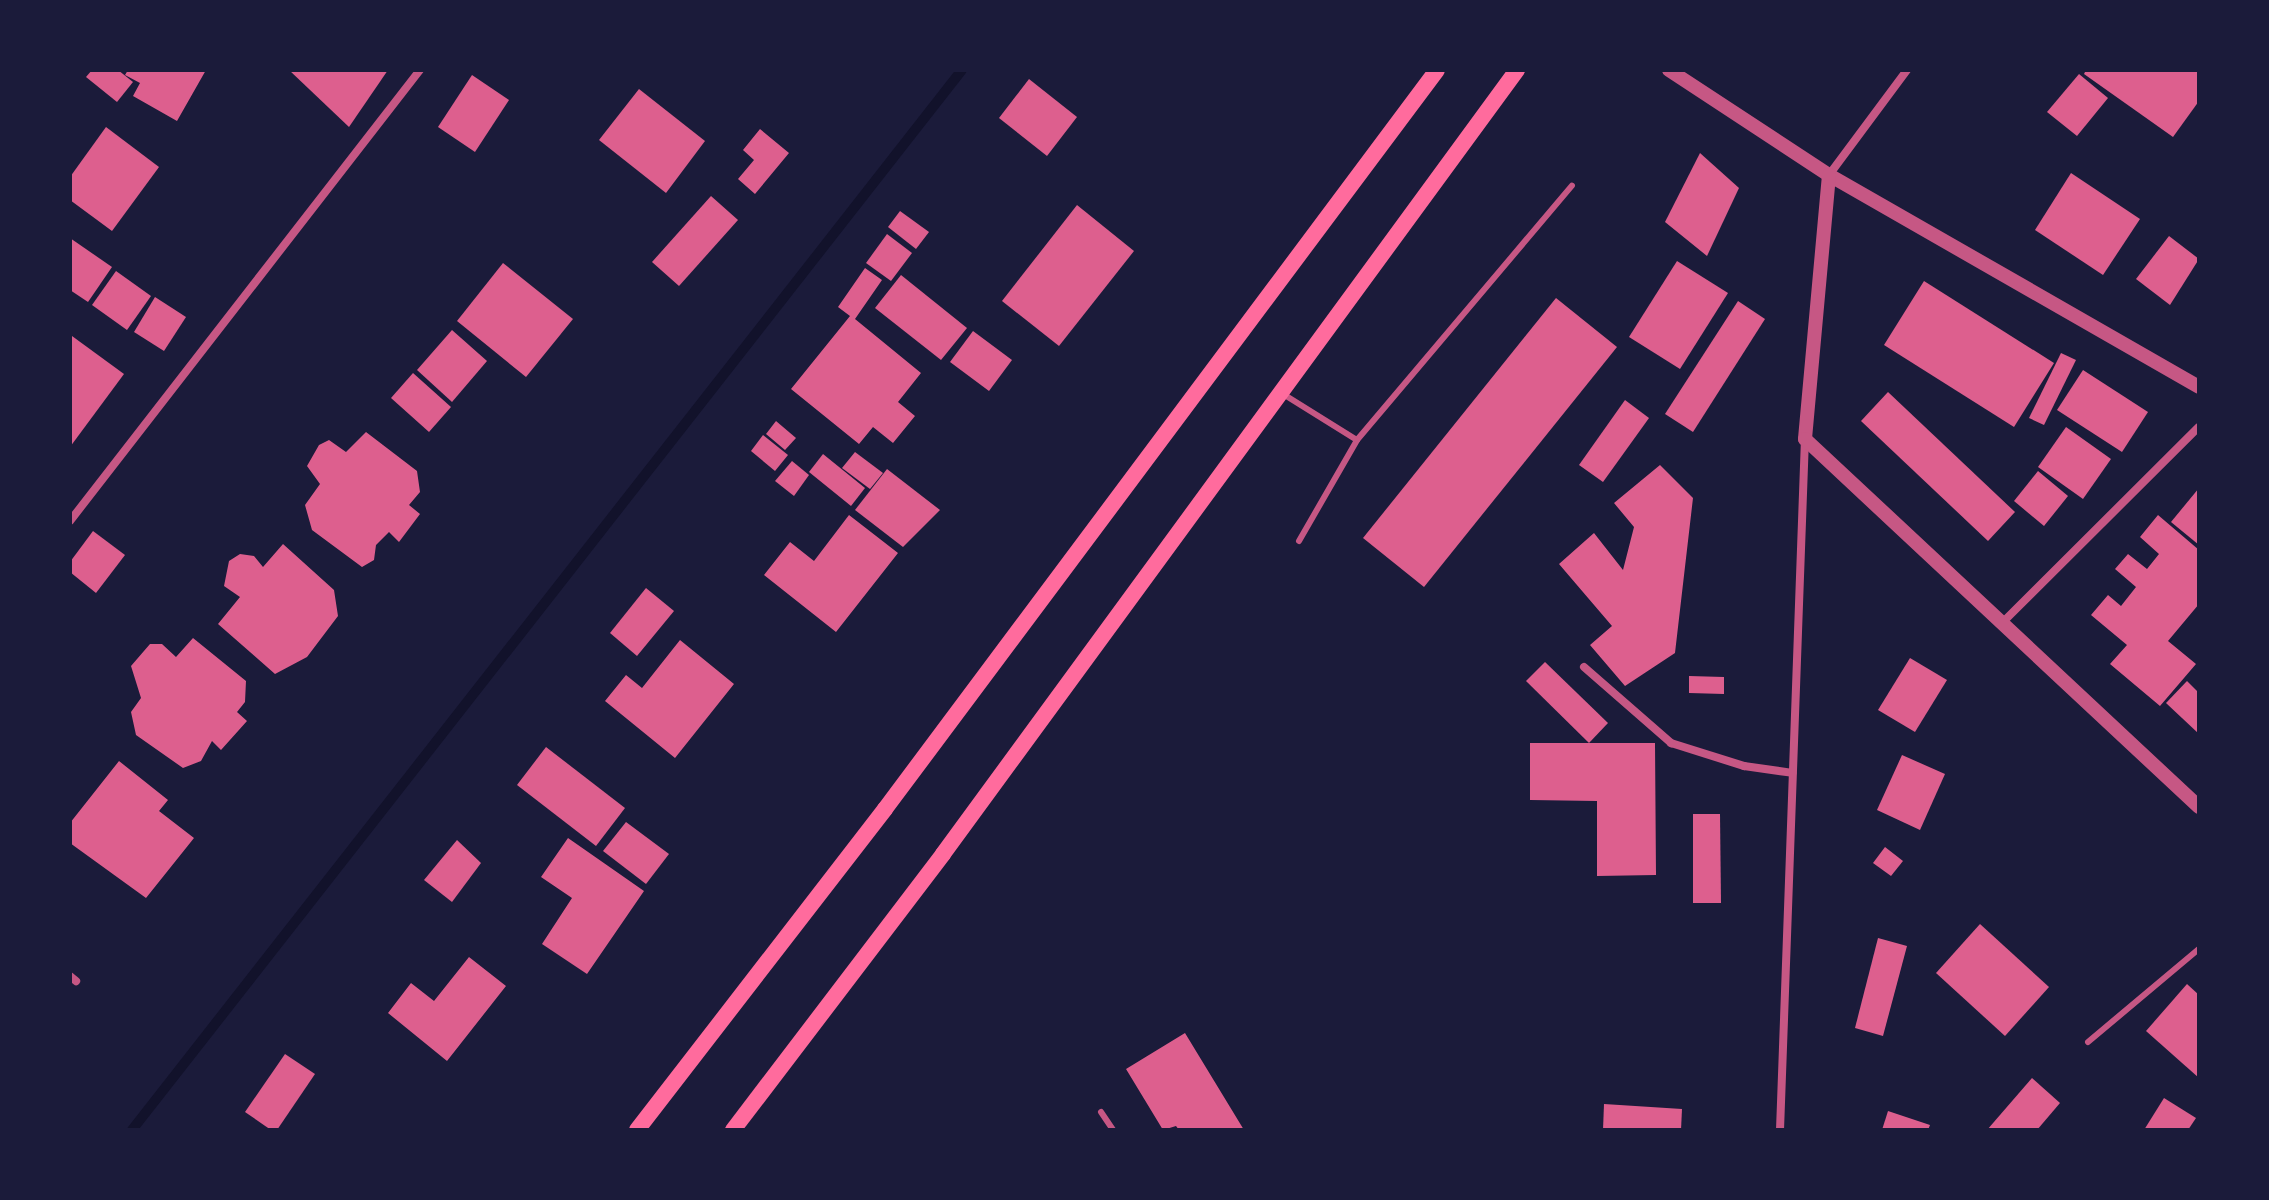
<!DOCTYPE html>
<style>
body{margin:0}
#map{position:relative;width:2269px;height:1200px;overflow:hidden;background:#1b1b3a;font-family:Jost,sans-serif}
div>[style]{position:absolute}
[style*='--x']{left:calc(var(--x)*1px);top:calc(var(--y)*1px);width:calc(var(--w)*1px);rotate:calc(var(--a)*1deg)}
.stream>*{height:10px;margin:-5px;padding:0 5px;transform-origin:5px;border-radius:5px;background:#12122b}
.building>*{inset:0;background:#dd5f8e}
.service>*{height:6px;margin:-3px;padding:0 3px;transform-origin:3px;border-radius:3px;background:#c65784}
.minor>*{height:8px;margin:-4px;padding:0 4px;transform-origin:4px;border-radius:4px;background:#c65784}
.tertiary>*{height:14px;margin:-7px;padding:0 7px;transform-origin:7px;border-radius:7px;background:#c65784}
.secondary>*{height:16px;margin:-8px;padding:0 8px;transform-origin:8px;border-radius:8px;background:#ff6b9d}
span{translate:-50% -50%;white-space:nowrap;text-align:center;line-height:1.15;-webkit-text-stroke:8px #1b1b3a;paint-order:stroke}
.frame{position:absolute;inset:0;border:72px solid #1b1b3a;pointer-events:none}
</style>
<div id="map">
<div class="stream">
<div style="--x:132;--y:1130;--w:1346;--a:-51.94"></div>
</div>
<div class="building">
<div style="clip-path:polygon(92px 70px,118px 70px,133px 82px,117px 102px,86px 77px)"></div>
<div style="clip-path:polygon(128px 70px,206px 70px,177px 121px,133px 96px,140px 83px,125px 75px)"></div>
<div style="clip-path:polygon(289px 70px,388px 70px,349px 127px)"></div>
<div style="clip-path:polygon(2086px 70px,2199px 70px,2199px 101px,2173px 137px,2084px 74px)"></div>
<div style="clip-path:polygon(2079px 74px,2108px 98px,2077px 136px,2047px 112px)"></div>
<div style="clip-path:polygon(472px 75px,509px 100px,475px 152px,438px 127px)"></div>
<div style="clip-path:polygon(1029px 79px,1077px 117px,1047px 156px,999px 118px)"></div>
<div style="clip-path:polygon(639px 89px,705px 141px,666px 193px,599px 140px)"></div>
<div style="clip-path:polygon(106px 127px,159px 167px,112px 231px,70px 200px,70px 177px)"></div>
<div style="clip-path:polygon(760px 129px,789px 153px,755px 194px,738px 179px,754px 160px,743px 150px)"></div>
<div style="clip-path:polygon(1700px 153px,1739px 188px,1707px 256px,1665px 222px)"></div>
<div style="clip-path:polygon(2071px 173px,2140px 219px,2103px 275px,2035px 230px)"></div>
<div style="clip-path:polygon(711px 196px,738px 220px,679px 286px,652px 262px)"></div>
<div style="clip-path:polygon(1077px 205px,1134px 251px,1059px 346px,1002px 301px)"></div>
<div style="clip-path:polygon(900px 211px,929px 232px,916px 249px,888px 227px)"></div>
<div style="clip-path:polygon(887px 234px,912px 253px,891px 281px,866px 263px)"></div>
<div style="clip-path:polygon(2169px 236px,2199px 259px,2170px 305px,2136px 279px)"></div>
<div style="clip-path:polygon(70px 238px,112px 267px,88px 302px,70px 290px)"></div>
<div style="clip-path:polygon(1677px 261px,1728px 293px,1680px 369px,1629px 337px)"></div>
<div style="clip-path:polygon(503px 263px,573px 319px,526px 377px,457px 321px)"></div>
<div style="clip-path:polygon(865px 268px,882px 280px,855px 319px,921px 373px,898px 402px,915px 416px,893px 443px,873px 427px,859px 444px,791px 389px,850px 316px,838px 307px)"></div>
<div style="clip-path:polygon(116px 271px,151px 296px,127px 330px,92px 305px)"></div>
<div style="clip-path:polygon(901px 275px,967px 328px,941px 360px,875px 308px)"></div>
<div style="clip-path:polygon(1924px 281px,2054px 363px,2014px 427px,1884px 345px)"></div>
<div style="clip-path:polygon(155px 297px,186px 317px,164px 351px,134px 332px)"></div>
<div style="clip-path:polygon(1556px 298px,1617px 347px,1424px 587px,1363px 538px)"></div>
<div style="clip-path:polygon(1738px 301px,1765px 319px,1693px 432px,1665px 414px)"></div>
<div style="clip-path:polygon(452px 330px,487px 361px,452px 402px,417px 370px)"></div>
<div style="clip-path:polygon(973px 331px,1012px 360px,989px 391px,950px 362px)"></div>
<div style="clip-path:polygon(72px 336px,124px 374px,70px 447px,70px 339px)"></div>
<div style="clip-path:polygon(2061px 353px,2076px 360px,2044px 425px,2029px 418px)"></div>
<div style="clip-path:polygon(2083px 370px,2148px 412px,2122px 452px,2057px 410px)"></div>
<div style="clip-path:polygon(413px 373px,451px 407px,429px 432px,391px 398px)"></div>
<div style="clip-path:polygon(1888px 392px,2015px 512px,1988px 541px,1861px 421px)"></div>
<div style="clip-path:polygon(1625px 400px,1649px 418px,1603px 482px,1579px 465px)"></div>
<div style="clip-path:polygon(776px 421px,796px 438px,785px 450px,766px 434px)"></div>
<div style="clip-path:polygon(2066px 427px,2111px 459px,2083px 499px,2038px 467px)"></div>
<div style="clip-path:polygon(366px 432px,417px 471px,420px 492px,409px 505px,420px 514px,399px 542px,389px 532px,376px 545px,374px 560px,362px 567px,312px 530px,305px 505px,320px 484px,307px 466px,319px 445px,329px 440px,346px 452px)"></div>
<div style="clip-path:polygon(763px 435px,788px 455px,775px 471px,751px 451px)"></div>
<div style="clip-path:polygon(855px 452px,883px 473px,870px 489px,842px 468px)"></div>
<div style="clip-path:polygon(823px 454px,865px 488px,851px 506px,809px 472px)"></div>
<div style="clip-path:polygon(792px 461px,809px 475px,794px 496px,775px 481px)"></div>
<div style="clip-path:polygon(1660px 465px,1693px 498px,1675px 653px,1625px 686px,1590px 645px,1612px 626px,1559px 564px,1594px 533px,1623px 570px,1634px 527px,1614px 503px)"></div>
<div style="clip-path:polygon(887px 469px,940px 510px,903px 547px,855px 510px)"></div>
<div style="clip-path:polygon(2038px 471px,2068px 496px,2044px 526px,2014px 501px)"></div>
<div style="clip-path:polygon(2199px 488px,2199px 545px,2171px 522px)"></div>
<div style="clip-path:polygon(849px 515px,898px 553px,836px 632px,764px 575px,790px 542px,814px 561px)"></div>
<div style="clip-path:polygon(2158px 515px,2199px 550px,2199px 604px,2168px 641px,2196px 664px,2160px 706px,2110px 664px,2127px 645px,2091px 615px,2108px 595px,2121px 606px,2136px 587px,2115px 569px,2128px 554px,2147px 569px,2159px 554px,2140px 537px)"></div>
<div style="clip-path:polygon(93px 531px,125px 555px,96px 593px,70px 572px,70px 562px)"></div>
<div style="clip-path:polygon(283px 544px,334px 590px,338px 616px,307px 657px,275px 674px,218px 624px,240px 597px,224px 586px,229px 561px,240px 554px,254px 556px,263px 567px)"></div>
<div style="clip-path:polygon(646px 588px,674px 611px,637px 656px,610px 633px)"></div>
<div style="clip-path:polygon(193px 638px,246px 681px,245px 702px,237px 712px,247px 721px,221px 750px,212px 741px,201px 761px,183px 768px,136px 735px,131px 712px,141px 698px,131px 666px,150px 644px,162px 644px,176px 657px)"></div>
<div style="clip-path:polygon(680px 640px,734px 684px,675px 758px,605px 701px,626px 675px,642px 688px)"></div>
<div style="clip-path:polygon(1910px 658px,1947px 680px,1915px 732px,1878px 710px)"></div>
<div style="clip-path:polygon(1545px 662px,1608px 723px,1589px 743px,1526px 681px)"></div>
<div style="clip-path:polygon(1689px 676px,1724px 677px,1724px 694px,1689px 693px)"></div>
<div style="clip-path:polygon(2187px 681px,2199px 693px,2199px 734px,2166px 703px)"></div>
<div style="clip-path:polygon(1530px 743px,1655px 743px,1656px 875px,1597px 876px,1597px 801px,1530px 800px)"></div>
<div style="clip-path:polygon(546px 747px,625px 808px,596px 846px,517px 785px)"></div>
<div style="clip-path:polygon(1902px 755px,1945px 774px,1920px 830px,1877px 810px)"></div>
<div style="clip-path:polygon(119px 761px,168px 800px,159px 811px,194px 838px,146px 898px,70px 843px,70px 823px)"></div>
<div style="clip-path:polygon(1693px 814px,1720px 814px,1721px 903px,1693px 903px)"></div>
<div style="clip-path:polygon(626px 822px,669px 854px,646px 884px,603px 851px)"></div>
<div style="clip-path:polygon(568px 838px,644px 891px,587px 974px,542px 944px,572px 898px,541px 877px)"></div>
<div style="clip-path:polygon(457px 840px,481px 863px,452px 902px,424px 880px)"></div>
<div style="clip-path:polygon(1885px 847px,1903px 861px,1891px 876px,1873px 863px)"></div>
<div style="clip-path:polygon(1980px 924px,2049px 987px,2005px 1036px,1936px 973px)"></div>
<div style="clip-path:polygon(1878px 938px,1907px 946px,1883px 1036px,1855px 1028px)"></div>
<div style="clip-path:polygon(469px 957px,506px 986px,447px 1061px,388px 1013px,411px 983px,434px 1001px)"></div>
<div style="clip-path:polygon(2187px 984px,2199px 995px,2199px 1078px,2146px 1031px)"></div>
<div style="clip-path:polygon(1185px 1033px,1244px 1130px,1179px 1130px,1176px 1126px,1163px 1130px,1126px 1069px)"></div>
<div style="clip-path:polygon(285px 1054px,315px 1074px,277px 1130px,271px 1130px,245px 1112px)"></div>
<div style="clip-path:polygon(2032px 1078px,2060px 1103px,2037px 1130px,1987px 1130px)"></div>
<div style="clip-path:polygon(2164px 1098px,2196px 1118px,2188px 1130px,2144px 1130px)"></div>
<div style="clip-path:polygon(1604px 1104px,1682px 1109px,1681px 1130px,1603px 1130px)"></div>
<div style="clip-path:polygon(1888px 1111px,1930px 1125px,1928px 1130px,1882px 1130px)"></div>
</div>
<div class="service">
<div style="--x:1283;--y:394;--w:87;--a:31.9"></div>
<div style="--x:1357;--y:440;--w:333;--a:-49.8"></div>
<div style="--x:1299;--y:541;--w:116;--a:-60.1"></div>
<div style="--x:2088;--y:1042;--w:145;--a:-40"></div>
<div style="--x:1101;--y:1112;--w:22;--a:56"></div>
</div>
<div class="minor">
<div style="--x:1829;--y:175;--w:131;--a:-53.4"></div>
<div style="--x:70;--y:521;--w:571;--a:-52.19"></div>
<div style="--x:2003;--y:622;--w:276;--a:-44.9"></div>
<div style="--x:1584;--y:667;--w:116;--a:41.1"></div>
<div style="--x:1671;--y:743;--w:77;--a:17.5"></div>
<div style="--x:1744;--y:766;--w:49;--a:8.1"></div>
<div style="--x:70;--y:976;--w:8;--a:40"></div>
<div style="--x:1780;--y:1130;--w:691;--a:-87.93"></div>
</div>
<div class="tertiary">
<div style="--x:1669;--y:70;--w:191;--a:33.3"></div>
<div style="--x:1829;--y:175;--w:426;--a:29.8"></div>
<div style="--x:1829;--y:175;--w:265;--a:95.2"></div>
<div style="--x:1805;--y:439;--w:539;--a:43.05"></div>
</div>
<div class="secondary">
<div style="--x:637;--y:1130;--w:406;--a:-52.3"></div>
<div style="--x:885;--y:809;--w:922;--a:-53.24"></div>
<div style="--x:733;--y:1130;--w:347;--a:-52.7"></div>
<div style="--x:943;--y:854;--w:972;--a:-53.79"></div>
</div>
<div class="frame"></div>
</div>
